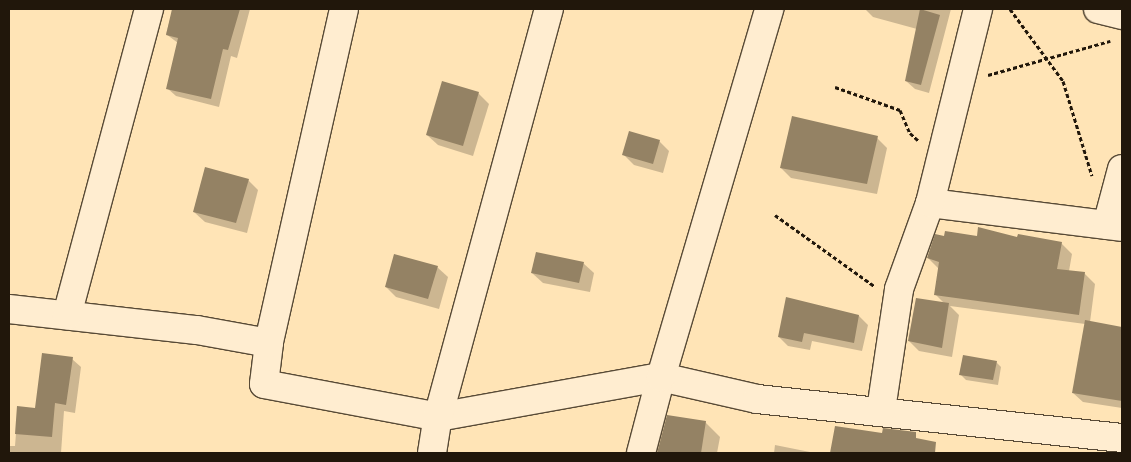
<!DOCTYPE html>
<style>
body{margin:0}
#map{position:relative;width:1131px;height:462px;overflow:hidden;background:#ffe4b6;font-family:Alegreya,serif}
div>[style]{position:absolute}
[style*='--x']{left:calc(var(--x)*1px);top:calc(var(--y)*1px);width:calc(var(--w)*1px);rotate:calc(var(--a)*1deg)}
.shadow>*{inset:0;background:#0003}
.building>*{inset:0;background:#948264}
.path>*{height:3px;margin-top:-1.5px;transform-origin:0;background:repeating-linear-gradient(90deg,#21170b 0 4px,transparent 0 6.5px)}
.roads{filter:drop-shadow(1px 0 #584a36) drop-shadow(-1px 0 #584a36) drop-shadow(0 1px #584a36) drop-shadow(0 -1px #584a36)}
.minor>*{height:28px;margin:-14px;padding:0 14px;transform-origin:14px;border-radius:14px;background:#ffedd0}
span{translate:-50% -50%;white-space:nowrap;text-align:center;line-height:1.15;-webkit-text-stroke:4px #ffedd0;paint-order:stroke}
.frame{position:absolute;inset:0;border:10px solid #21170b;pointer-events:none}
</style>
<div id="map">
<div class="shadow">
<div style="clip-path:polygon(173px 9px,250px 9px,237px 58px,231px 56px,219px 107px,176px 96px,167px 88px,178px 43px,166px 34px)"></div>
<div style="clip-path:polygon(865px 9px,951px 9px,929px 93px,915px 89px,906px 81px,917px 29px,873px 17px)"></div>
<div style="clip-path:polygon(478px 93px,489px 104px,473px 156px,438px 145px,427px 135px)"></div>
<div style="clip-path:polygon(877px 138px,887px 148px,877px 194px,791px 178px,781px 168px)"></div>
<div style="clip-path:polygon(659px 141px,669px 151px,663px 173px,634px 165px,624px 155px)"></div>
<div style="clip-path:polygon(248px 180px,258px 190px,247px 233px,205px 222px,194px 212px)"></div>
<div style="clip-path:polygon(945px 237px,1061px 243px,1072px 254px,1069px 271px,1084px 273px,1095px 284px,1090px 322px,1122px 328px,1122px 408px,1083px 402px,1073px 393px,1085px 324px,950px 306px,959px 315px,952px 357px,919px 351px,909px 341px,945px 304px,935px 294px,939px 269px,928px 258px)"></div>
<div style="clip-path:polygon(583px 263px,594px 273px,590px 292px,543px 283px,532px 273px)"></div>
<div style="clip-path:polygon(437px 267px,448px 277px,439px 309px,396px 297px,386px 287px)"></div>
<div style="clip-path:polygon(787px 298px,859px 316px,868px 325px,862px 351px,812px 341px,810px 350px,788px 346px,779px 337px)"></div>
<div style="clip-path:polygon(72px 359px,81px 367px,75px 413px,64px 411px,61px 453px,9px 453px,9px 446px,15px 446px,18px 407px,36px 409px)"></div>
<div style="clip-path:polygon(996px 362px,1001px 367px,998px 385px,966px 380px,961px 375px)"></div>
<div style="clip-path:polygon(668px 416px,705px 422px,720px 437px,717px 453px,658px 453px)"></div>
<div style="clip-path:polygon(836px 427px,904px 445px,903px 453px,831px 453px)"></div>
<div style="clip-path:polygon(775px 445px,815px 453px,774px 453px)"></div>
</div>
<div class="building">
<div style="clip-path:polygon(172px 9px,240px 9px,228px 50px,223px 49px,211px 99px,166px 89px,178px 38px,166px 35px)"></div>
<div style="clip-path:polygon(920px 9px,940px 15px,921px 85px,905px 81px)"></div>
<div style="clip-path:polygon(442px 81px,479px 92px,463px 146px,426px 135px)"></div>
<div style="clip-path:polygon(792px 116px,878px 136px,867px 184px,780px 168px)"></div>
<div style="clip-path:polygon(629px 131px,660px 140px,653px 164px,622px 155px)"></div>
<div style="clip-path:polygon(205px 167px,249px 179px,236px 223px,193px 212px)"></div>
<div style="clip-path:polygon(978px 227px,1017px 237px,1018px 234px,1062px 242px,1057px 269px,1085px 272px,1079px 315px,934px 295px,939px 262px,927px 258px,935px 234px,944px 236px,945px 231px,977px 236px)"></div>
<div style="clip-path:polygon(536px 252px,584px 262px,579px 283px,531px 273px)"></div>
<div style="clip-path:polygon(394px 254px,438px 266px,428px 299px,385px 287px)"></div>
<div style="clip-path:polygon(786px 297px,859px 315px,854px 343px,804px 333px,802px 342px,778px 337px)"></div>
<div style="clip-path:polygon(916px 298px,949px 303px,942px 348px,908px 341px)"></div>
<div style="clip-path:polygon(1085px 320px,1122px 327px,1122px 401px,1072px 393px)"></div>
<div style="clip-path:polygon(42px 353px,73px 357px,66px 405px,55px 403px,52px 437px,15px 434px,17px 406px,35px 408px)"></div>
<div style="clip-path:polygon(963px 355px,997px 361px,993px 380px,959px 375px)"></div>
<div style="clip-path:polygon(667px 415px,706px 421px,701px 453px,657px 453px)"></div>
<div style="clip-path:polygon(835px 426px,882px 433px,883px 428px,916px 432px,916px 438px,936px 442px,935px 453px,830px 453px)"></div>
</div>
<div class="path">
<div style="--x:1010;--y:9;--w:89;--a:53.6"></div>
<div style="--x:1063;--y:81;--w:99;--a:73"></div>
<div style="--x:988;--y:75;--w:127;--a:-15.6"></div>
<div style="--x:835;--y:87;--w:69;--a:19.5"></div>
<div style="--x:900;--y:110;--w:25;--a:67"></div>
<div style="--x:910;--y:133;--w:12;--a:42"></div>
<div style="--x:775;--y:215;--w:122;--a:35.6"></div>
</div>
<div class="roads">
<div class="minor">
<div style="--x:344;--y:9;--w:342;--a:102.7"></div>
<div style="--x:269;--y:343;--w:41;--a:97"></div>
<div style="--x:264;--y:384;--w:177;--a:10.7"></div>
<div style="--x:438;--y:417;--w:227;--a:-10.2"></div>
<div style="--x:661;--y:377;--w:98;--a:12.9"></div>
<div style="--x:757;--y:399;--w:367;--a:6.1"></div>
<div style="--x:1098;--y:9;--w:25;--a:14"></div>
<div style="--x:930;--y:203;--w:193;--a:7.1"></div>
<div style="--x:1107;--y:225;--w:58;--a:-75"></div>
<div style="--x:9;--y:309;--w:189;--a:6.4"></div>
<div style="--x:197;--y:330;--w:73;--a:10.2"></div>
<div style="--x:67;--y:315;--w:317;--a:-75"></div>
<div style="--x:881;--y:410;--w:122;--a:-81.5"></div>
<div style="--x:899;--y:289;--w:91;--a:-70.2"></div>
<div style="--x:930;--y:203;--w:200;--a:-76.1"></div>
<div style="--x:432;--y:453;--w:36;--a:-81"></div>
<div style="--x:438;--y:417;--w:423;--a:-74.8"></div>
<div style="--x:641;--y:453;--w:79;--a:-75.3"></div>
<div style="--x:661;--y:377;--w:384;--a:-73.6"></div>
</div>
</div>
<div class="frame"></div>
</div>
